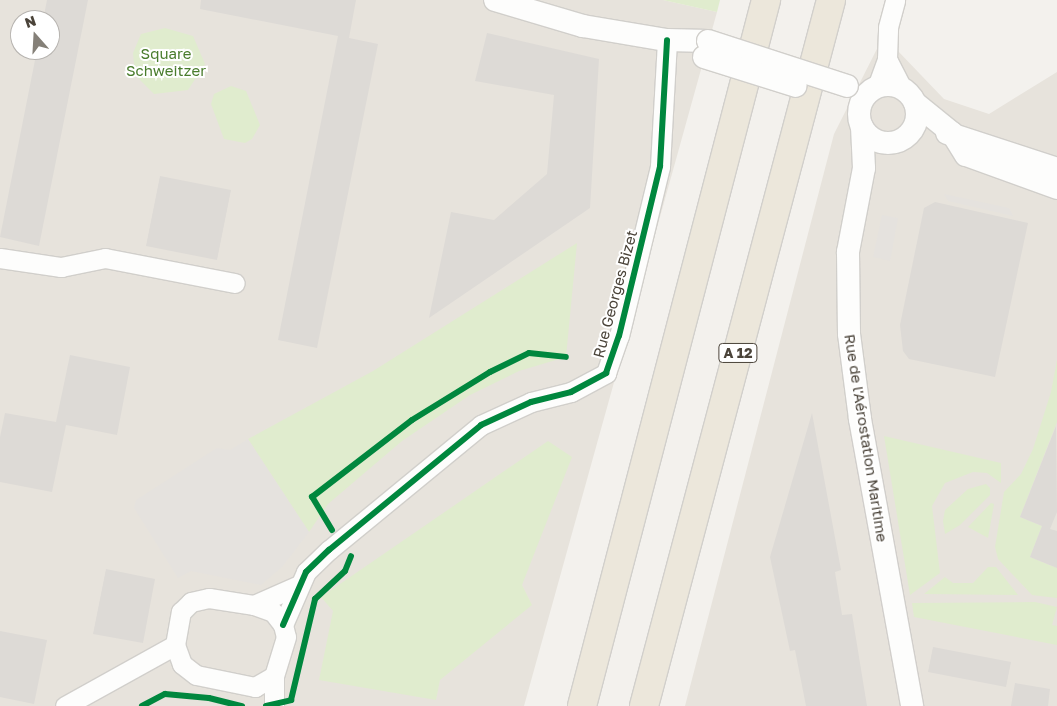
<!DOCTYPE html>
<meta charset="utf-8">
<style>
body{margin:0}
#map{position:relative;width:1057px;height:706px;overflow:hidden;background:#f3f1ed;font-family:"Golos Text",sans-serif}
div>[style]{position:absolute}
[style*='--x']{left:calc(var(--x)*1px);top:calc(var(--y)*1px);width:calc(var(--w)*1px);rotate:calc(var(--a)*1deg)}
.residential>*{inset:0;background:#e7e3dc}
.green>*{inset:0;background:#e0ecce}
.parking>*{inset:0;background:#e5e2de}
.building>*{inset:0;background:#dddad6}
.roads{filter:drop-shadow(1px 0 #d1cfcb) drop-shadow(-1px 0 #d1cfcb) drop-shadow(0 1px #d1cfcb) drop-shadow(0 -1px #d1cfcb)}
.minor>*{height:19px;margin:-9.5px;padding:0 9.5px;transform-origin:9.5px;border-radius:9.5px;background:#fdfdfc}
.tertiary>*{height:22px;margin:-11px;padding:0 11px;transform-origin:11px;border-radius:11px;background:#fdfdfc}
.tertiary>.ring{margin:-11px;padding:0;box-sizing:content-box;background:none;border:22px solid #fdfdfc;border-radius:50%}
.motorway>*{height:28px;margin:-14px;padding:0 14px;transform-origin:14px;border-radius:14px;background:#ece7db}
.bridges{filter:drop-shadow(1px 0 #d1cfcb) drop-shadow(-1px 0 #d1cfcb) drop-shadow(0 1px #d1cfcb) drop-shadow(0 -1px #d1cfcb)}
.tertiary-bridge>*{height:22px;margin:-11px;padding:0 11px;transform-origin:11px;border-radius:11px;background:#fdfdfc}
.cycleway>*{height:6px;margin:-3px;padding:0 3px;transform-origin:3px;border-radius:3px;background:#00873e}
span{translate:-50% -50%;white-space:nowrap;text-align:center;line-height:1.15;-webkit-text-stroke:4px #fff;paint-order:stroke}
.shield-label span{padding:1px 4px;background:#fff;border:1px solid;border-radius:4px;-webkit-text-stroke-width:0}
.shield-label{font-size:14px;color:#4a4339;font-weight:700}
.park-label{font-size:15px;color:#497c2c}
.street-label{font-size:15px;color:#4a4339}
.north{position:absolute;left:10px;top:10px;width:50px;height:50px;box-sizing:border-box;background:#fff;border:1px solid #b7b4b0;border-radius:50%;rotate:341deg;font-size:14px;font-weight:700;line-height:20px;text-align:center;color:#4a4339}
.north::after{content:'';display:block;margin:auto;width:18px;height:22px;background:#858078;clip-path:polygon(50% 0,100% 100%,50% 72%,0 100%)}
</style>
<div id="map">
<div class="residential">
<div style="clip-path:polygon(evenodd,0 0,663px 0,717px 12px,524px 706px,0 706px,0 0,20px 20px,50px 20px,50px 50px,20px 50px,20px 20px)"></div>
<div style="clip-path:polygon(888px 27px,897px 50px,944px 99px,989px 114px,1057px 72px,1057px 706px,685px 706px,834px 134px)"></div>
</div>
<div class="green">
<div style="clip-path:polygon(663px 0,720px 0,717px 12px)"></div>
<div style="clip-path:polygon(165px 28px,193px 36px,205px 64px,188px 90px,154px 94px,135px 75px,133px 53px,141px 34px)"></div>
<div style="clip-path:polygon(231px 86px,246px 91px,260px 125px,252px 139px,245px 143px,224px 139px,211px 104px,214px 94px)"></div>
<div style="clip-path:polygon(577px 243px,566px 357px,519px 371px,470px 395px,402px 441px,328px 504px,309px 532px,248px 439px,373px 371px)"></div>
<div style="clip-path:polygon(1057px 360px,1057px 422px,1020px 517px,1042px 526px,1030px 557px,1057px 568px,1057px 598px,1032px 595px,998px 559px,995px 547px,1004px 492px,1021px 474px,1033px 449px,1051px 392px)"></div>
<div style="clip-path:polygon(884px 436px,1001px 463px,1001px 483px,987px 473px,973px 472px,945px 483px,932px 506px,940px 573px,910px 595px)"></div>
<div style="clip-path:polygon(548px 441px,572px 457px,522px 585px,532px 605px,440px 680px,436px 700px,319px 680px,333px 611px,321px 597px)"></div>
<div style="clip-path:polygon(986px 484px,990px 488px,990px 495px,960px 525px,945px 534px,943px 521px,945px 510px,968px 489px)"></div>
<div style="clip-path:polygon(991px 503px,994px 504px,988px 538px,968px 527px)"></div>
<div style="clip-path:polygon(988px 567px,996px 567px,1018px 595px,924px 594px,945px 577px,953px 583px,973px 583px)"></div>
<div style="clip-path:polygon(1035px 602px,1057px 607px,1052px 625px,1057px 626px,1057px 645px,914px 617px,912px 603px)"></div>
</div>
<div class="parking">
<div style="clip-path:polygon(944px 194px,1009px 208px,1013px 216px,948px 201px)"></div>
<div style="clip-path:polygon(882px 215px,898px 218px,890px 261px,873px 257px)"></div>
<div style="clip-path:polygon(248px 439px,309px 532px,282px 567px,261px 585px,191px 571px,178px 578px,134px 508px,136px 500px,217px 448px,230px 450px)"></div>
</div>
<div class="building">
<div style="clip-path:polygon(47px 0,88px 0,39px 246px,0 237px,37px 50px,50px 50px,50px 20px,43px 20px)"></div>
<div style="clip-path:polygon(201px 0,356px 0,349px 38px,378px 44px,317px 348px,278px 340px,338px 36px,200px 9px)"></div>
<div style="clip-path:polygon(487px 33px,599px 59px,590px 208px,429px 318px,451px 212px,494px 220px,547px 174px,554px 95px,475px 81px)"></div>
<div style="clip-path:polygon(160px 176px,231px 190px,217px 260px,146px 246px)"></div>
<div style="clip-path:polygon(935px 202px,1028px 223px,995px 377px,909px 359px,903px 351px,900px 325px,924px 208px)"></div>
<div style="clip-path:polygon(70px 355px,130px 367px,117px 435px,66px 425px,52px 492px,0 482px,0 437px,5px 413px,56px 422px)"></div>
<div style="clip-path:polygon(812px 413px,841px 570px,835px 572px,842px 615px,852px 614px,867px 706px,806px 706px,795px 650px,790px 651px,770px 557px)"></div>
<div style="clip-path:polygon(1056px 426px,1057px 512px,1050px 529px,1057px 531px,1057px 568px,1030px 557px,1042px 526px,1020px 517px)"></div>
<div style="clip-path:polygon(106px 569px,155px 579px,143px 643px,93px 634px)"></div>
<div style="clip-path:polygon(0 631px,47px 640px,34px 704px,0 697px)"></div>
<div style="clip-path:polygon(933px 647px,1011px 662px,1006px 687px,928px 672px)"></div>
<div style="clip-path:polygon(1015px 683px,1050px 689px,1048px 706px,1011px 706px)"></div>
</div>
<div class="roads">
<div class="minor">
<div style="--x:887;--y:59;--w:33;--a:63"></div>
<div style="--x:877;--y:87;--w:30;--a:-70"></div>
<div style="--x:887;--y:59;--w:32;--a:-88"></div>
<div style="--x:888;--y:27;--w:28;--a:-75"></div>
<div style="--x:0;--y:258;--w:62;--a:8.4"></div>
<div style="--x:61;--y:267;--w:45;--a:-11.6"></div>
<div style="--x:105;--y:258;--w:132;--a:10.9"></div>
<div style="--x:209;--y:598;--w:46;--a:8.8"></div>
<div style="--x:254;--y:605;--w:20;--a:20"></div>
<div style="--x:273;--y:612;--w:16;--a:52"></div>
<div style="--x:283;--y:625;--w:12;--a:76"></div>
<div style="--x:286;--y:637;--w:41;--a:107.1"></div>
<div style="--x:274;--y:676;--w:22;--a:150"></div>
<div style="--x:255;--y:687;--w:60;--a:-168.5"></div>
<div style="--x:196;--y:675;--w:18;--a:-142"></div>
<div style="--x:182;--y:664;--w:20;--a:-110"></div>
<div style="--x:175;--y:645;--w:34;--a:-80"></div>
<div style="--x:181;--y:612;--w:14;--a:-45"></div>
<div style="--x:191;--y:602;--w:18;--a:-13"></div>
<div style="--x:254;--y:605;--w:49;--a:-24"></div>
<div style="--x:283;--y:625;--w:58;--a:-66.5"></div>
<div style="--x:306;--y:572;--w:32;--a:-44"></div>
<div style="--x:329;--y:550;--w:197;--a:-39.4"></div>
<div style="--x:481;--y:425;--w:55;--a:-24.7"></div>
<div style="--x:531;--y:402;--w:41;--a:-14"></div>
<div style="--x:571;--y:392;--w:40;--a:-28"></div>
<div style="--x:606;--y:373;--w:39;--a:-71"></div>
<div style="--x:619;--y:336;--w:175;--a:-76.4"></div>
<div style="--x:660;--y:166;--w:126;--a:-86.8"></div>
<div style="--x:65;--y:706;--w:126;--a:-29"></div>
<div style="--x:274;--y:706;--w:30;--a:-90"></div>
</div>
<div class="tertiary">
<div style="--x:495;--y:0;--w:92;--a:16.5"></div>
<div style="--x:583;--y:26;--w:85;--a:9.5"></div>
<div style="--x:667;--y:40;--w:41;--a:1.4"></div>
<div class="ring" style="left:859px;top:85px;width:36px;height:36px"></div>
<div style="--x:915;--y:103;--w:48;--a:39"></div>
<div style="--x:952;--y:133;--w:26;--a:58"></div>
<div style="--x:966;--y:155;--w:97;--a:19.9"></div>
<div style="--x:862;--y:127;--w:41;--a:87.2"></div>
<div style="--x:864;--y:168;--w:86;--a:100.8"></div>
<div style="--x:848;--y:252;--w:82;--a:89.3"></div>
<div style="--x:849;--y:334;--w:86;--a:82.6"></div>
<div style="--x:860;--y:419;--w:292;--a:79.7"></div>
<div style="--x:947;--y:133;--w:116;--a:18.1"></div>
</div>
<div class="motorway">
<div style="--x:582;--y:706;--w:730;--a:-75.39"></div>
<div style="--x:644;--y:706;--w:730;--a:-75.16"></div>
</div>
</div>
<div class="bridges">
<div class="tertiary-bridge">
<div style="--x:708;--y:41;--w:146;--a:17.9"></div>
<div style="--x:704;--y:57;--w:96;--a:17.5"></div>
</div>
</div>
<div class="cycleway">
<div style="--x:332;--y:530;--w:39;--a:-121"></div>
<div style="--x:312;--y:497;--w:126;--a:-37.6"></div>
<div style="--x:412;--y:420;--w:92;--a:-31.6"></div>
<div style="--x:490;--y:372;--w:43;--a:-26"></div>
<div style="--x:529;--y:353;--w:37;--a:6"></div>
<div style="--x:283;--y:625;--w:58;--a:-66.5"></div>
<div style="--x:306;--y:572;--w:32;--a:-44"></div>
<div style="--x:329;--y:550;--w:197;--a:-39.4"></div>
<div style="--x:481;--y:425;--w:55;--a:-24.7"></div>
<div style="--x:531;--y:402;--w:41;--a:-14"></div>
<div style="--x:571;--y:392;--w:40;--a:-28"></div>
<div style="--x:606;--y:373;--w:39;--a:-71"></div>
<div style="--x:619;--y:336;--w:175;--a:-76.4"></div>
<div style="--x:660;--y:166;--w:126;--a:-86.8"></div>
<div style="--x:142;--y:706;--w:26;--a:-28"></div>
<div style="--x:165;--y:694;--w:44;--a:5.2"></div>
<div style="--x:209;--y:698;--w:34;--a:14"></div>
<div style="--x:266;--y:706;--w:26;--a:-13"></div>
<div style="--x:291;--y:700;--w:104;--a:-76.6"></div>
<div style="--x:315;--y:599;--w:41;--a:-43"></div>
<div style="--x:345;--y:571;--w:16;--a:-68"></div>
</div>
<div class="shield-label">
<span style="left:738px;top:353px">A 12</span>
</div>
<div class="park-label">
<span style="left:166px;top:62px">Square<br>Schweitzer</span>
</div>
<div class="street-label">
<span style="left:615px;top:294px;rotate:-75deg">Rue Georges Bizet</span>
<span style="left:866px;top:438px;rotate:81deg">Rue de l'Aérostation Maritime</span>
</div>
<div class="north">N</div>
</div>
